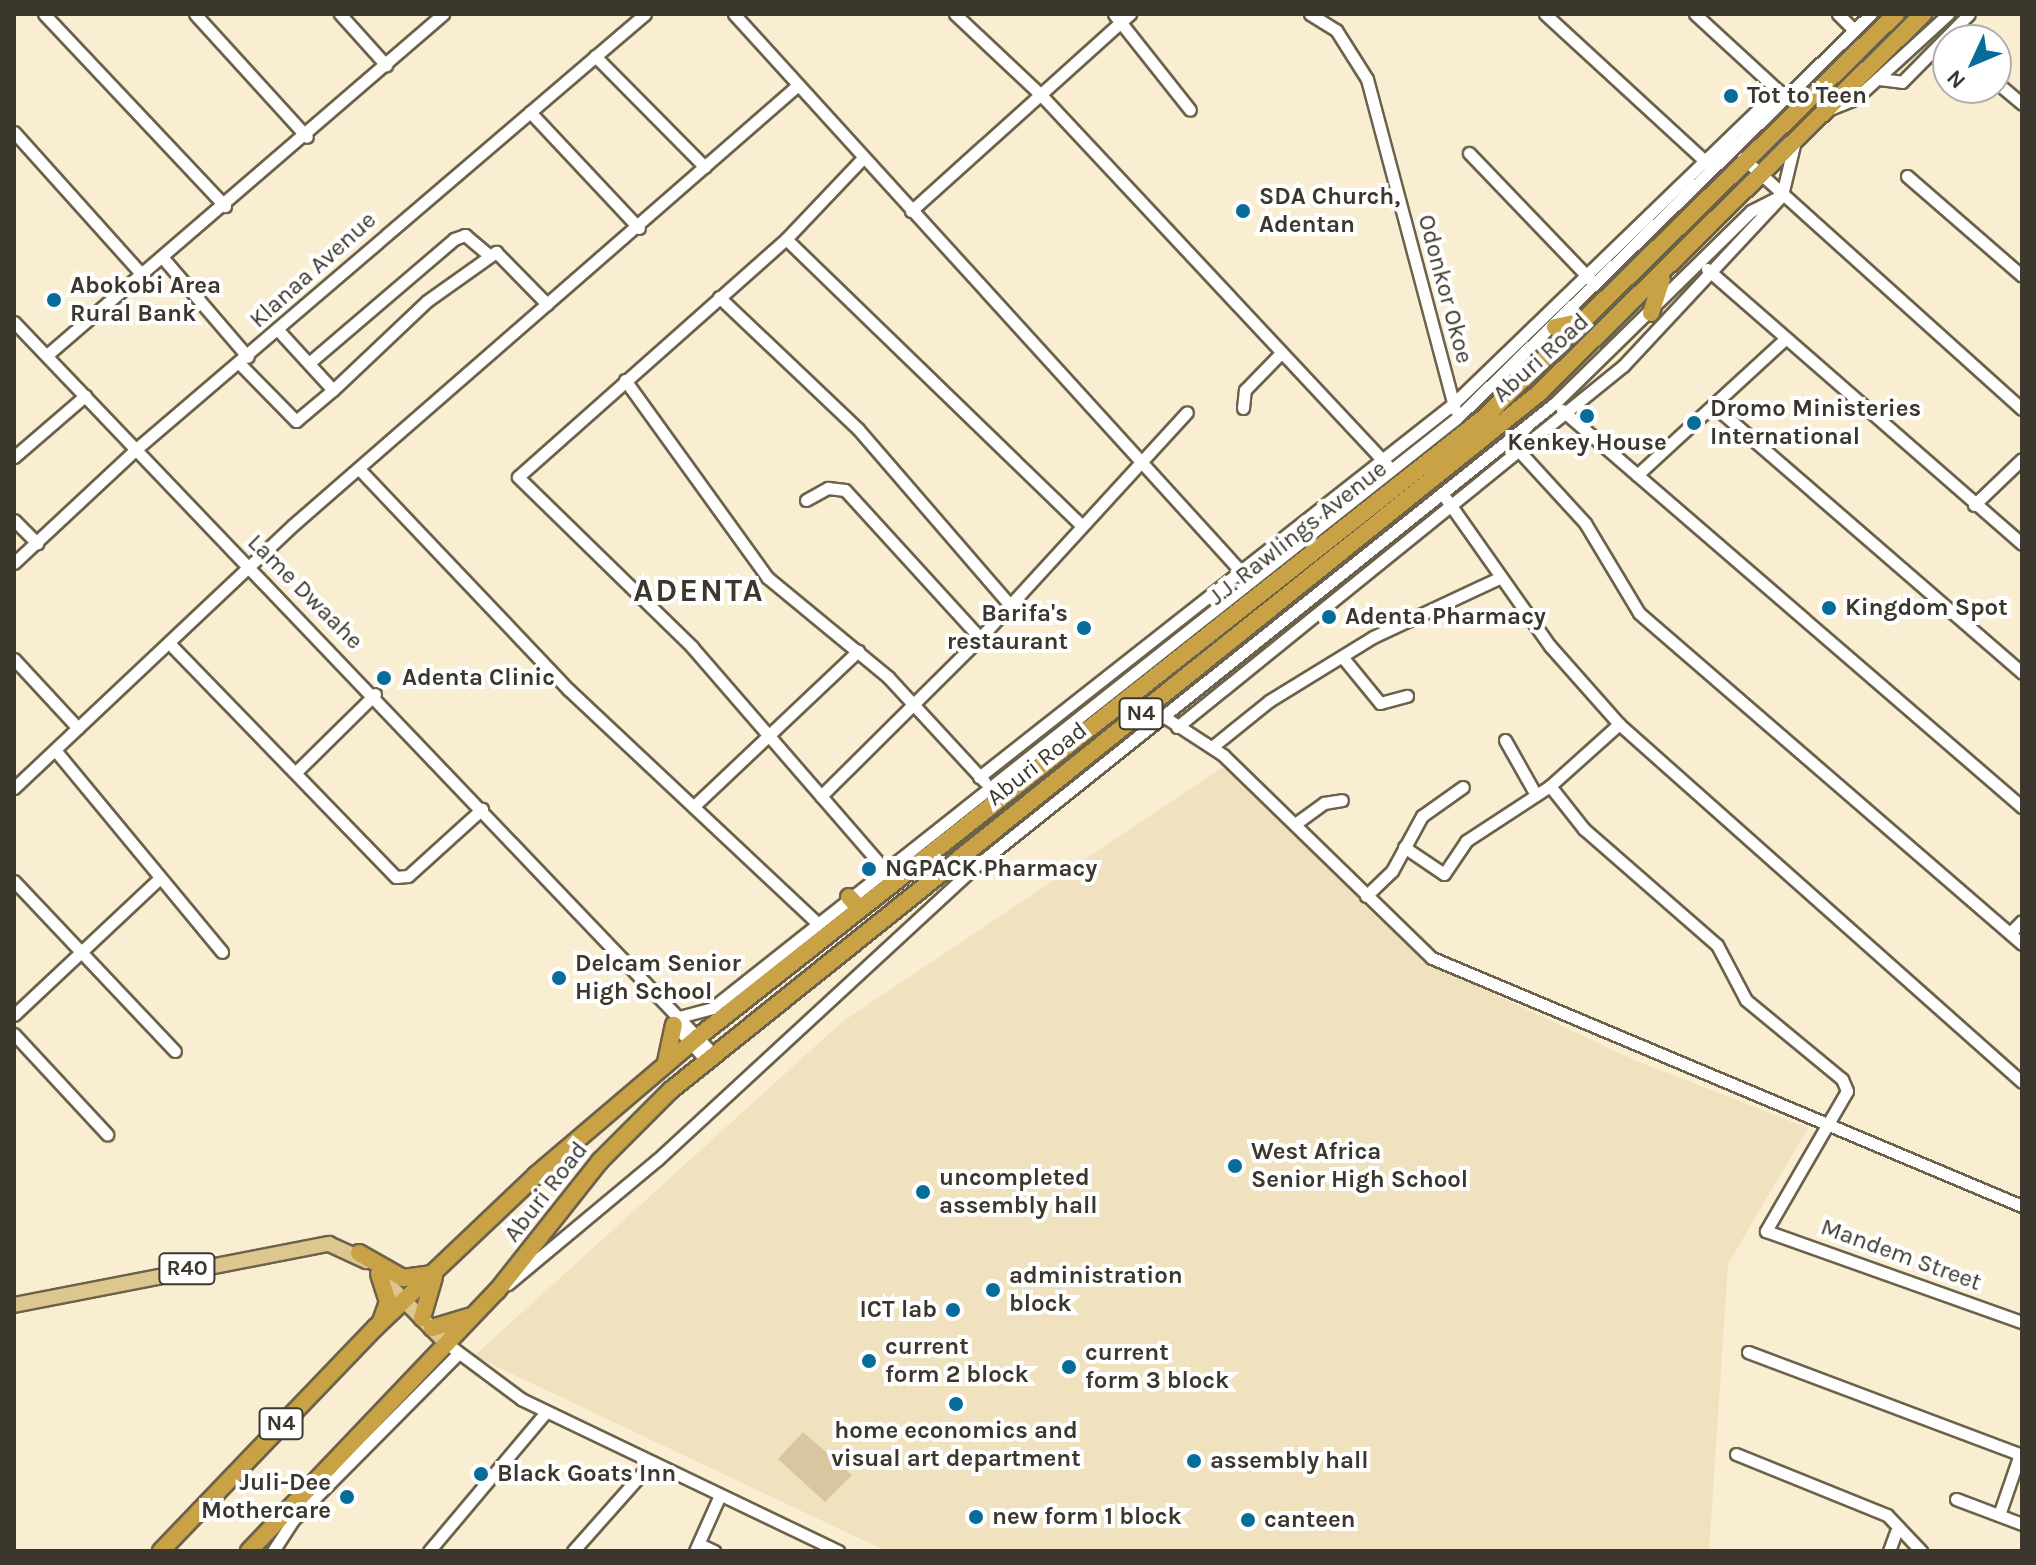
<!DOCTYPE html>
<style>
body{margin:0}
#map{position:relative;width:2036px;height:1565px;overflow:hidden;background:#f9edd2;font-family:Karla,sans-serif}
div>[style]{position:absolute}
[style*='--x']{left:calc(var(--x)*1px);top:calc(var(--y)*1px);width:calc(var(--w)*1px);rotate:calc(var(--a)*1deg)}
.built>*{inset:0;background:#f0e1bf}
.green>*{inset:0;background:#d7c69f}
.roads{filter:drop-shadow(2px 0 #6c624b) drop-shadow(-2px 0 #6c624b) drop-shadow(0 2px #6c624b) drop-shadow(0 -2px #6c624b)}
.minor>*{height:11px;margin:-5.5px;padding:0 5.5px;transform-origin:5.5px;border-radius:5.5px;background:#fff}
.major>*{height:14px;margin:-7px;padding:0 7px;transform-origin:7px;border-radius:7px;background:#dec78f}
.highway>*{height:16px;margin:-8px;padding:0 8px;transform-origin:8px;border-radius:8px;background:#c8a244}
.dots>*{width:22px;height:22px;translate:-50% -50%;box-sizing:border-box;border:4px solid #fff;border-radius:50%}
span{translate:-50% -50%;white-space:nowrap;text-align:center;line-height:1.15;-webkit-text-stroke:8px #fff;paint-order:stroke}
.shield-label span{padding:2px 6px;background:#fff;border:2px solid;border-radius:6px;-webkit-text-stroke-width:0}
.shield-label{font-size:22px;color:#3c372d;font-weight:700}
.poi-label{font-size:24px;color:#3c372d;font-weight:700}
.left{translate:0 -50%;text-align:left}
.right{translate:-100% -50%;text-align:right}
.street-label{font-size:24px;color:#3c372d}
.district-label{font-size:32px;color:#3c372d;font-weight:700;letter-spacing:2px}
.frame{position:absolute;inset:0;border:16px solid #3c372d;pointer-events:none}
.north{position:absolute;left:1932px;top:24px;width:80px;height:80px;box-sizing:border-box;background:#fff;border:2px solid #b1afab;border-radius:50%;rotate:226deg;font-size:22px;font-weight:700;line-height:32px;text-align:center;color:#3c372d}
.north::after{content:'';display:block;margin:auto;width:28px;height:36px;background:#066c9a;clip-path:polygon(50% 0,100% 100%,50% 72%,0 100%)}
</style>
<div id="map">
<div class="built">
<div style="clip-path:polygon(1232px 761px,1422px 960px,1634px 1060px,1808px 1128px,1728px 1264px,1709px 1551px,886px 1551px,474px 1356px,842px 1022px)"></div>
</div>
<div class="green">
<div style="clip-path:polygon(803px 1432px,852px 1475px,825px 1502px,778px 1459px)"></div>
</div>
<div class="roads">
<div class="minor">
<div style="--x:44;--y:14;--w:264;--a:46.7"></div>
<div style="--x:195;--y:14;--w:166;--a:47.7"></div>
<div style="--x:340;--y:14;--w:69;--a:48"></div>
<div style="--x:734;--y:14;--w:760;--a:47.72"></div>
<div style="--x:955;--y:14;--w:120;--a:43.3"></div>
<div style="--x:1042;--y:96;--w:508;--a:46.91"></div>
<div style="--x:1114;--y:14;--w:122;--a:51.6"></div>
<div style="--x:1310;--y:14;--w:31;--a:32"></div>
<div style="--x:1336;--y:30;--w:58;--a:57.7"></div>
<div style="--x:1367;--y:79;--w:342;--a:75.1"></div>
<div style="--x:1545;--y:14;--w:222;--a:42.6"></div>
<div style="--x:1695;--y:14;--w:117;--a:42.6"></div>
<div style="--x:1838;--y:14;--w:23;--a:45"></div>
<div style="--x:595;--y:56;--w:156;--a:45.3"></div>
<div style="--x:1879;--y:79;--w:23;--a:7"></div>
<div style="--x:1902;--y:82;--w:95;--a:-45.4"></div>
<div style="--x:1996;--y:82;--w:34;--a:40"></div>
<div style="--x:1830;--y:109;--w:27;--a:-22"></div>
<div style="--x:1855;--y:99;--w:126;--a:-42.4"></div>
<div style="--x:530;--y:112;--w:159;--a:46.8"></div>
<div style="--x:14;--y:132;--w:193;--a:48.1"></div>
<div style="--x:1469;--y:153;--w:176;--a:46.2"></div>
<div style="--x:1743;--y:158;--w:375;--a:42"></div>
<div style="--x:862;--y:159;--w:110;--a:133.5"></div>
<div style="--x:786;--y:239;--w:358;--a:138.4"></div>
<div style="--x:518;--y:477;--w:243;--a:44.3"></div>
<div style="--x:692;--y:647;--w:294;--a:49.1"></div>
<div style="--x:1907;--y:176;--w:152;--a:41"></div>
<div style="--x:911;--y:211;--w:295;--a:-42"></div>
<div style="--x:786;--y:239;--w:412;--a:44.1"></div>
<div style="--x:163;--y:258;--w:130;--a:49.4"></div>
<div style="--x:1707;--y:269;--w:418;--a:41.1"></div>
<div style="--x:719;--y:297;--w:192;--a:43.5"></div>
<div style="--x:858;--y:429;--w:231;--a:49.2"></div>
<div style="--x:14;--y:322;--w:1012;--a:46.32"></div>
<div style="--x:278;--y:330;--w:81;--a:47.5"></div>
<div style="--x:333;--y:390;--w:129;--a:-43.4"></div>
<div style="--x:427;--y:301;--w:85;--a:-35.4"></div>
<div style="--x:496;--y:252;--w:73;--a:45.6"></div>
<div style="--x:47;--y:355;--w:523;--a:-40.73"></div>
<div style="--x:309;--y:363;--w:191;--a:-40.5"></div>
<div style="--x:454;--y:239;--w:12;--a:-20"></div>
<div style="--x:465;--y:235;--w:31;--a:40"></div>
<div style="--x:240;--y:364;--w:80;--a:45.5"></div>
<div style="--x:296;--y:421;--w:48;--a:-40"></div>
<div style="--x:625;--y:380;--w:244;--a:54.2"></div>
<div style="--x:768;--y:578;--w:156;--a:39.5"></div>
<div style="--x:888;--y:677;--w:142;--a:47.3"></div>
<div style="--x:1713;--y:405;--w:409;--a:40.9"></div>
<div style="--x:1243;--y:408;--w:18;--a:-84"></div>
<div style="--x:1245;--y:390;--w:52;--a:-45.8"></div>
<div style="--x:1562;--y:410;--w:608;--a:40.8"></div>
<div style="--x:1509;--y:440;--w:113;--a:47.5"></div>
<div style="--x:1585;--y:523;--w:105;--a:59"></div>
<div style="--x:1639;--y:613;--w:506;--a:40.83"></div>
<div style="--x:14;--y:457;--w:94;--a:-40.7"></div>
<div style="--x:360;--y:470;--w:303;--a:46.5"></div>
<div style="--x:569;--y:690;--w:339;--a:43.2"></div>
<div style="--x:1637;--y:475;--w:201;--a:-42.6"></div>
<div style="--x:1442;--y:493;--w:187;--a:54.8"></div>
<div style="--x:1550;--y:646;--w:104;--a:48.5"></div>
<div style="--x:1619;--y:724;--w:539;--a:41.62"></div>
<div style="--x:806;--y:500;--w:25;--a:-29"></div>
<div style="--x:828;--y:488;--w:17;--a:7"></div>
<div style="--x:845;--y:490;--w:200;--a:47.6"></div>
<div style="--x:1974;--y:505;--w:66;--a:-43.8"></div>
<div style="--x:14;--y:520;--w:33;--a:45"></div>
<div style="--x:14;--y:563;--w:166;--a:-43"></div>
<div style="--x:135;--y:450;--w:671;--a:-40.53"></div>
<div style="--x:169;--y:643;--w:326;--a:45.9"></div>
<div style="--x:396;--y:877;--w:12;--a:-5"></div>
<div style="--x:408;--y:876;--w:100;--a:-42.2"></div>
<div style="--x:14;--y:659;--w:94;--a:47.2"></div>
<div style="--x:1344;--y:659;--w:57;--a:50.7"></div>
<div style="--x:1380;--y:703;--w:28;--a:-15"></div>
<div style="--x:1163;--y:716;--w:72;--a:33"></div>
<div style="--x:1223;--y:755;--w:291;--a:44.2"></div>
<div style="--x:1432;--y:958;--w:640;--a:22.8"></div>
<div style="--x:1177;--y:727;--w:574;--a:-38.99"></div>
<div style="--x:1623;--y:366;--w:229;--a:-47"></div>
<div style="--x:1505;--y:740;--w:63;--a:60.6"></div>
<div style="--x:1212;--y:747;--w:73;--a:-38.9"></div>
<div style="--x:1269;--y:701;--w:122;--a:-31.6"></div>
<div style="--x:1373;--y:637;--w:141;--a:-25.1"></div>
<div style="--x:55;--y:750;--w:262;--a:50.4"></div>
<div style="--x:296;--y:772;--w:111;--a:-44.6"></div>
<div style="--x:979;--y:777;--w:603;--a:-38.2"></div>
<div style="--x:1453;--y:404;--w:452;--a:-44"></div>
<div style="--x:1550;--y:786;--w:55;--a:51.7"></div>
<div style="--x:1584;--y:829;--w:176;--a:41.1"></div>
<div style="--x:1717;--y:945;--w:62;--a:62.2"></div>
<div style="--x:1746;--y:1000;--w:124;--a:39.5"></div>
<div style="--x:1842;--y:1079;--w:13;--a:67"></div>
<div style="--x:1847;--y:1091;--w:162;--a:120.1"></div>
<div style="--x:1766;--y:1231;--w:272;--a:19.6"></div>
<div style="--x:14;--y:788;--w:383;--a:-43.3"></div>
<div style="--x:293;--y:525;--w:668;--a:-41.06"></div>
<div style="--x:821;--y:796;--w:224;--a:-44.8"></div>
<div style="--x:980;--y:638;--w:306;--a:-47.5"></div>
<div style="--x:694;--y:806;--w:226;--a:-43.4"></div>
<div style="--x:1295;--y:824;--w:36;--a:-36"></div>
<div style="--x:1324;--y:803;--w:18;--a:-9"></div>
<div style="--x:1404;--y:847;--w:48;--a:34"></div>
<div style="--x:1444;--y:874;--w:40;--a:-56"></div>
<div style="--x:1466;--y:841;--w:100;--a:-33.2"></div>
<div style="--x:1550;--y:786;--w:93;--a:-41.9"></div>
<div style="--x:14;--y:881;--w:234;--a:46.6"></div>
<div style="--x:1366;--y:896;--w:36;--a:-44"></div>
<div style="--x:1392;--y:871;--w:63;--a:-61.4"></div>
<div style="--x:1422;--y:816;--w:50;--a:-35.3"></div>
<div style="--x:2010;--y:933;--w:17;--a:-45"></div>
<div style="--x:14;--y:1015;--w:199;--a:-43.2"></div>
<div style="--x:679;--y:1017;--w:34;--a:-15"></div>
<div style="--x:712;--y:1008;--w:950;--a:-38.38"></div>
<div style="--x:1457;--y:418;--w:578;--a:-44.3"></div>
<div style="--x:673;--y:1023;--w:50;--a:48.3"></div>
<div style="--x:14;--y:1034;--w:137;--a:47.1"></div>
<div style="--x:508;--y:1284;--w:194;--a:-39.8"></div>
<div style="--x:657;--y:1160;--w:434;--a:-42.7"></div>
<div style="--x:976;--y:866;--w:741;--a:-38.65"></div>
<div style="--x:1555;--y:403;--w:274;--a:-44.4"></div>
<div style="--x:1751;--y:211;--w:35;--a:-27"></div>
<div style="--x:1782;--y:195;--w:51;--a:-76.5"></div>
<div style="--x:446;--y:1343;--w:94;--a:36.7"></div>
<div style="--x:521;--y:1399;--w:352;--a:25.6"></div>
<div style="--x:1748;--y:1352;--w:293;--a:20.6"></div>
<div style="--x:1736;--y:1454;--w:163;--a:22"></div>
<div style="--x:1887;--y:1515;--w:50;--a:46.6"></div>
<div style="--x:1956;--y:1499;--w:71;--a:20.7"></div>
<div style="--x:1999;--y:1515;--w:65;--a:-71"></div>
<div style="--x:699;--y:1544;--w:17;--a:25"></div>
<div style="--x:273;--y:1551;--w:37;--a:-57"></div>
<div style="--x:293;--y:1520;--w:234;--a:-45.2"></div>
<div style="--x:429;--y:1551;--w:182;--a:-49.9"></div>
<div style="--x:573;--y:1551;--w:119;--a:-48.4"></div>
<div style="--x:695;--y:1551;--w:61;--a:-65.9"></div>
<div style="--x:1889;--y:1551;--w:20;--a:-70"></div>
</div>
<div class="major">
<div style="--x:380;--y:1276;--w:94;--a:45.4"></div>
<div style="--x:14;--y:1305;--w:321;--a:-11"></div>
<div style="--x:329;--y:1244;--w:41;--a:24.7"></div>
</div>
<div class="highway">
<div style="--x:1651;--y:313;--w:35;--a:-72"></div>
<div style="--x:1555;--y:327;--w:29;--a:-12"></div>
<div style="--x:849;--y:897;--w:16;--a:47"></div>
<div style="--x:666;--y:1062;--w:38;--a:-78"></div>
<div style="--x:359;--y:1253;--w:51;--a:29.6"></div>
<div style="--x:403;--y:1278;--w:28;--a:-8"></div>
<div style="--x:379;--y:1274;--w:29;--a:72"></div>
<div style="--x:388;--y:1302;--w:20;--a:110"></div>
<div style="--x:422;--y:1318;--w:43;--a:-73.7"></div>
<div style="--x:432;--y:1328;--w:38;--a:-17"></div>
<div style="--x:161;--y:1551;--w:310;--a:-46.2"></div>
<div style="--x:376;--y:1327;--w:221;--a:-43.5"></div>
<div style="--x:536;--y:1175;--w:213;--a:-40.4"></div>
<div style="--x:698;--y:1037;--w:1003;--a:-38.24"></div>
<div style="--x:1486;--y:416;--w:574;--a:-44.44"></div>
<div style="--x:249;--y:1551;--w:359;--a:-46.4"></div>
<div style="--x:497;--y:1291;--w:166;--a:-51.6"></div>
<div style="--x:600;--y:1161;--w:100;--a:-45"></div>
<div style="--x:671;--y:1090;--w:1113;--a:-38.76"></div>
<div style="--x:1539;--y:393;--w:540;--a:-44.62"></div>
</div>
</div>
<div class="dots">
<div style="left:1731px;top:96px;background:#066c9a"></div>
<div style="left:1243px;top:211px;background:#066c9a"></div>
<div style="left:54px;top:300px;background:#066c9a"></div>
<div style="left:1587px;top:416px;background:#066c9a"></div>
<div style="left:1694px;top:423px;background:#066c9a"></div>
<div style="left:1829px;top:608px;background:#066c9a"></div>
<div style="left:1329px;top:617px;background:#066c9a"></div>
<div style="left:1084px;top:628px;background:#066c9a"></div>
<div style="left:384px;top:678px;background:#066c9a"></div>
<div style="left:869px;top:869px;background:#066c9a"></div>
<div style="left:559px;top:978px;background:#066c9a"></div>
<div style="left:1235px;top:1166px;background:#066c9a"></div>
<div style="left:923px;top:1192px;background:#066c9a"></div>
<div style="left:993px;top:1290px;background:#066c9a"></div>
<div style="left:953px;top:1310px;background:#066c9a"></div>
<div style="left:869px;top:1361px;background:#066c9a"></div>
<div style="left:1069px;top:1367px;background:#066c9a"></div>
<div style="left:956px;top:1404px;background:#066c9a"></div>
<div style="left:1194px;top:1461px;background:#066c9a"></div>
<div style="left:481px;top:1474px;background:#066c9a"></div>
<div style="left:347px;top:1497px;background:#066c9a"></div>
<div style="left:976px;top:1517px;background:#066c9a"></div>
<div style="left:1248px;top:1520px;background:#066c9a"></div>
</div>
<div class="shield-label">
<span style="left:1141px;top:714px">N4</span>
<span style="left:187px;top:1269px">R40</span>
<span style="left:281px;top:1424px">N4</span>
</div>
<div class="poi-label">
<span class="left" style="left:1747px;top:96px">Tot to Teen</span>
<span class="left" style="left:1259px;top:211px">SDA Church,<br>Adentan</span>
<span class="left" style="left:70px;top:300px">Abokobi Area<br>Rural Bank</span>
<span class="left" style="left:1710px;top:423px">Dromo Ministeries<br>International</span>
<span style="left:1587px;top:443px">Kenkey House</span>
<span class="left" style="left:1845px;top:608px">Kingdom Spot</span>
<span class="right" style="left:1068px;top:628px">Barifa's<br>restaurant</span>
<span class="left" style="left:1345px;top:617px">Adenta Pharmacy</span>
<span class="left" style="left:402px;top:678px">Adenta Clinic</span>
<span class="left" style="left:885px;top:869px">NGPACK Pharmacy</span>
<span class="left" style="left:575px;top:978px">Delcam Senior<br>High School</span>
<span class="left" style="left:1251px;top:1166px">West Africa<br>Senior High School</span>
<span class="left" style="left:939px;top:1192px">uncompleted<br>assembly hall</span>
<span class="left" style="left:1009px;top:1290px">administration<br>block</span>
<span class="right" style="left:937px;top:1310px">ICT lab</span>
<span class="left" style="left:885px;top:1361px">current<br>form 2 block</span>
<span class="left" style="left:1085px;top:1367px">current<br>form 3 block</span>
<span style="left:956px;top:1445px">home economics and<br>visual art department</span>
<span class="left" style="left:1210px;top:1461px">assembly hall</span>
<span class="left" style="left:497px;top:1474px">Black Goats Inn</span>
<span class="right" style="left:331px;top:1497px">Juli-Dee<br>Mothercare</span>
<span class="left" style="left:992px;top:1517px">new form 1 block</span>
<span class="left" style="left:1264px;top:1520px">canteen</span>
</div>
<div class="street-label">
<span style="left:313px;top:270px;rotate:-42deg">Klanaa Avenue</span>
<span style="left:1445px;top:289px;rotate:75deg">Odonkor Okoe</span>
<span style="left:1541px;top:358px;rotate:-42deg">Aburi Road</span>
<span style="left:1298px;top:533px;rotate:-38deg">J.J. Rawlings Avenue</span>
<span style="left:305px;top:592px;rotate:45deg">Lame Dwaahe</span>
<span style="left:1037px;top:764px;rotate:-38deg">Aburi Road</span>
<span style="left:546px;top:1192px;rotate:-52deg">Aburi Road</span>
<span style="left:1901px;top:1255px;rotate:20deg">Mandem Street</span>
</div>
<div class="district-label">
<span style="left:699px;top:591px">ADENTA</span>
</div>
<div class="frame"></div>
<div class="north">N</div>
</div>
